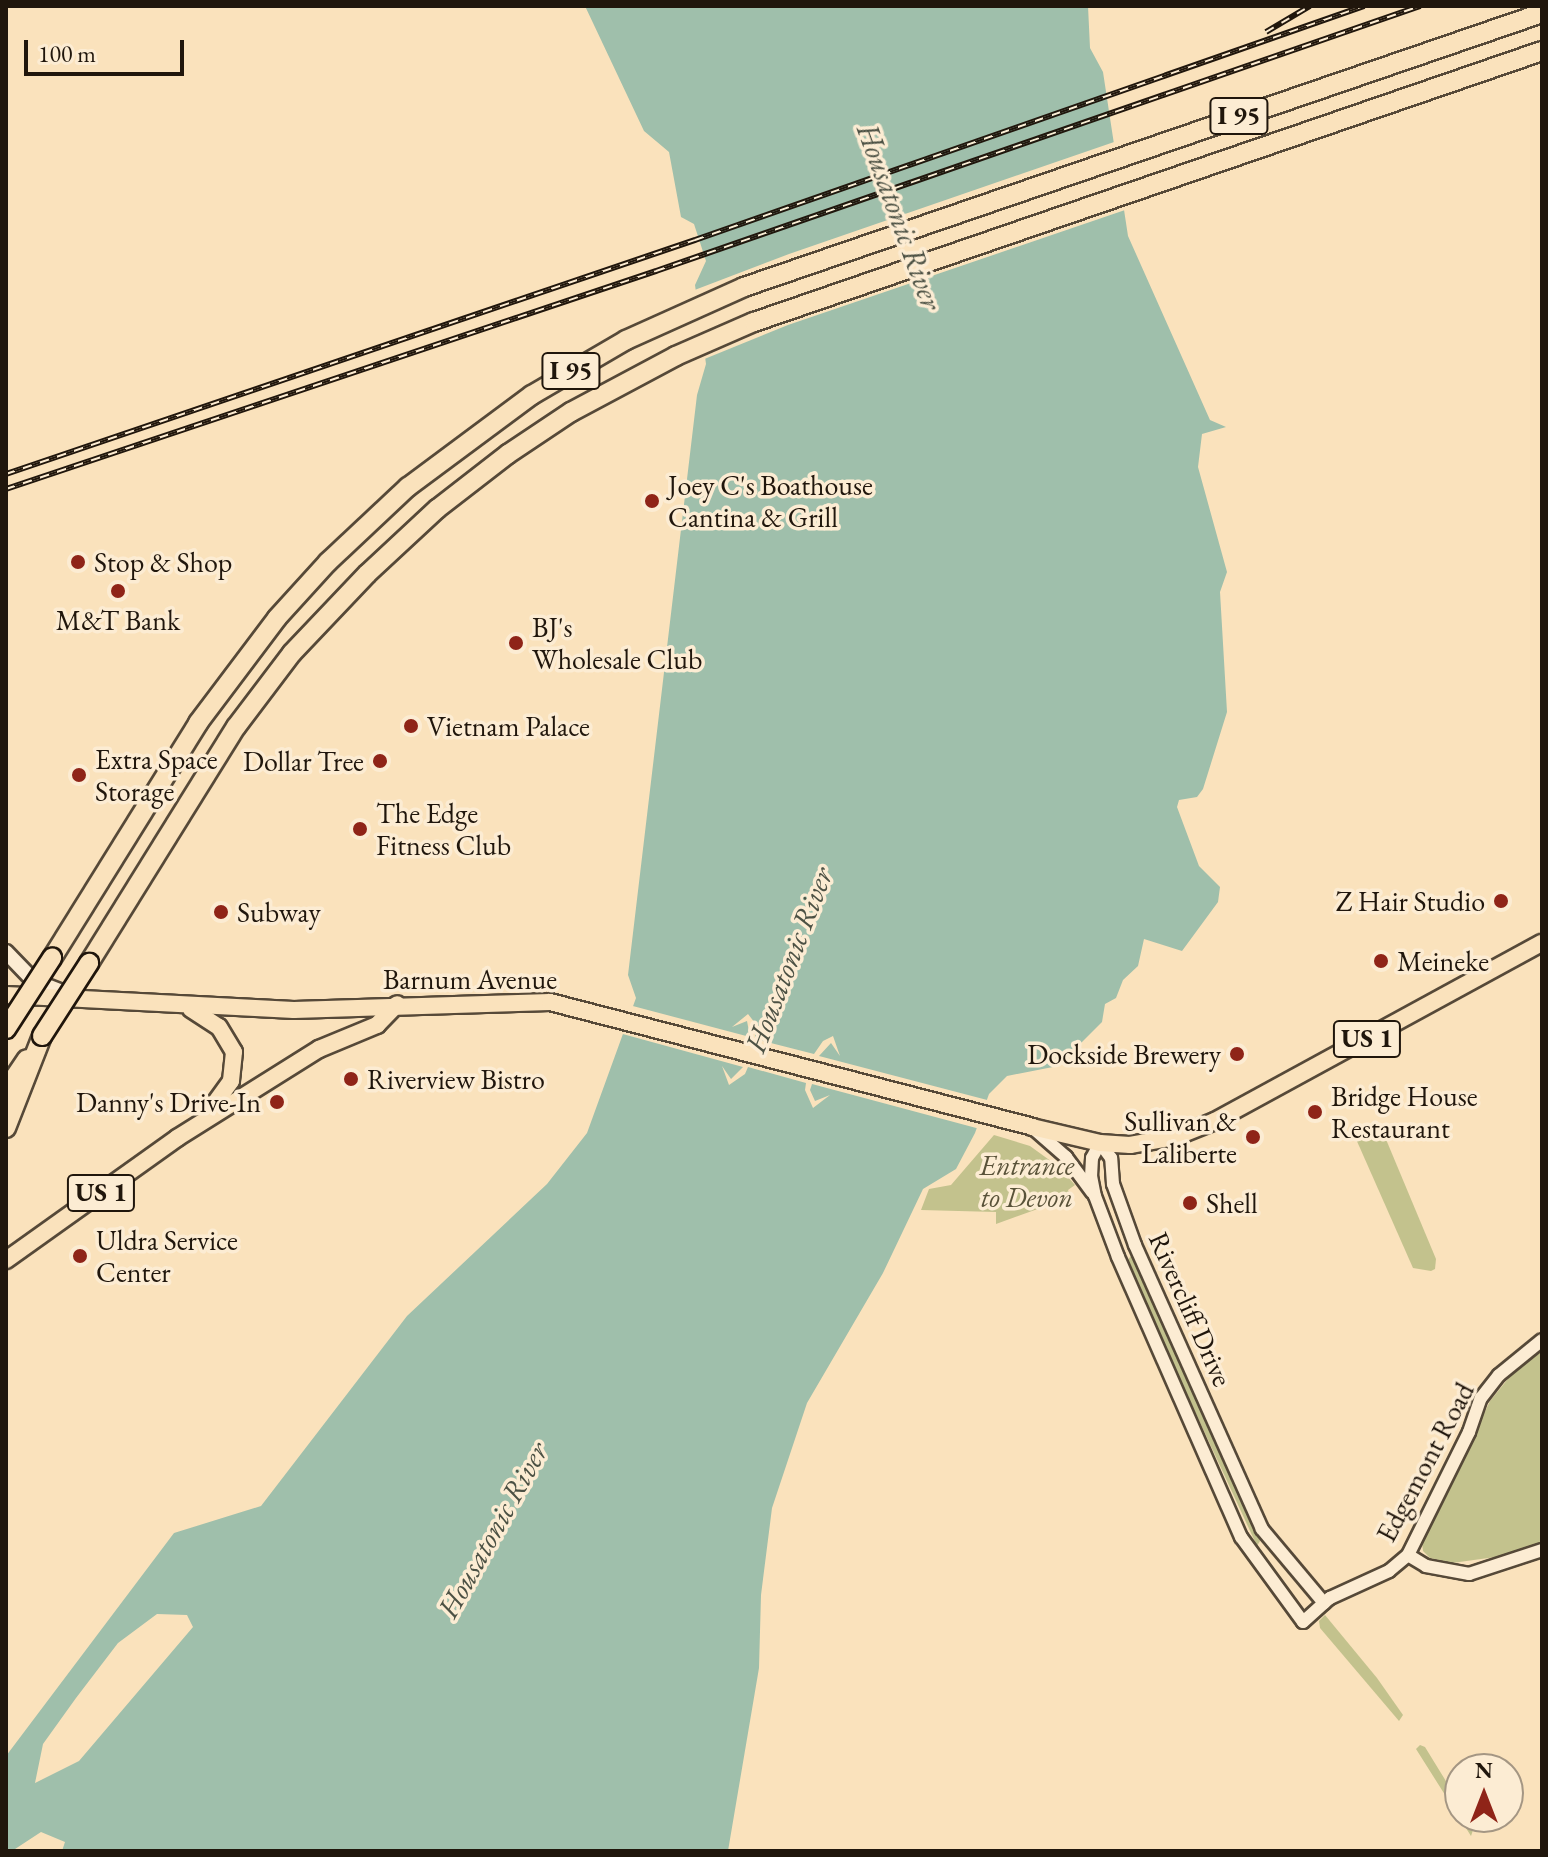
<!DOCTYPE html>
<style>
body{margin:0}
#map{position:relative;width:1548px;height:1857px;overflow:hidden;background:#fae2bc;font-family:"EB Garamond",serif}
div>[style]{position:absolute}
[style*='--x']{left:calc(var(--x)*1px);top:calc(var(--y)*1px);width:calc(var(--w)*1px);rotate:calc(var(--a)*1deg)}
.green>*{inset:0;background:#c3c28d}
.water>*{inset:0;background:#9fbfab}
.pier>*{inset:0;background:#fae2bc}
.roads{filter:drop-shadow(2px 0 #564938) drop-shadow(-2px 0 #564938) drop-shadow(0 2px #564938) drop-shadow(0 -2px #564938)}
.tertiary>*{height:12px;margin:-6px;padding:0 6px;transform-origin:6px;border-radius:6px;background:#fcecd3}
.secondary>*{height:14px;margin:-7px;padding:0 7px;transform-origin:7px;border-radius:7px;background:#fcecd3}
.primary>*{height:16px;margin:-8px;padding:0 8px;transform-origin:8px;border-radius:8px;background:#fae2bc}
.motorway>*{height:18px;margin:-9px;padding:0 9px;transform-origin:9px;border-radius:9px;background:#fae2bc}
.rail>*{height:6px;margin-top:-3px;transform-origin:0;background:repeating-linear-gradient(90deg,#fcecd3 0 9px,#20160c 0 18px);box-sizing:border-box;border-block:2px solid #20160c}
.bridges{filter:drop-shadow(2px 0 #20160c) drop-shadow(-2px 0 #20160c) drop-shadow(0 2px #20160c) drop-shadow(0 -2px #20160c)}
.motorway-bridge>*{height:18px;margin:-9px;padding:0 9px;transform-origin:9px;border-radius:9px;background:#fae2bc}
.dots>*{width:22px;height:22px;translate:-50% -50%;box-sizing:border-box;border:4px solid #fcecd3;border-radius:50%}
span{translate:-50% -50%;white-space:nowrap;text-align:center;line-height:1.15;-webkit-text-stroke:7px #fcecd3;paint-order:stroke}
.shield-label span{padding:2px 6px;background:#fcecd3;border:2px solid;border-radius:6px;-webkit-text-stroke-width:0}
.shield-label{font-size:26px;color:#20160c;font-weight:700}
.poi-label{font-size:28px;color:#20160c}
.left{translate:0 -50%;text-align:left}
.right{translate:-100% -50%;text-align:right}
.street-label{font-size:28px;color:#20160c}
.park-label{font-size:28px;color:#595239;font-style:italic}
.water-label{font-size:30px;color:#4c5144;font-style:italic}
.frame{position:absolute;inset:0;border:8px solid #20160c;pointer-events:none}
.north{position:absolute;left:1444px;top:1753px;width:80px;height:80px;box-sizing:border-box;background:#fcecd3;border:2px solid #a49683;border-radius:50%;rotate:0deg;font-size:22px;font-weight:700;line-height:32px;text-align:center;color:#20160c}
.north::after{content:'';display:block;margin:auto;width:28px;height:36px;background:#8f2418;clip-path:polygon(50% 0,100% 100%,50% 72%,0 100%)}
.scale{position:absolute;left:24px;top:40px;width:160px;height:36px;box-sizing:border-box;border:4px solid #20160c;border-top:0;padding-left:10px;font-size:24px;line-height:28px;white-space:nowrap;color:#20160c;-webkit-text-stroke:6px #fcecd3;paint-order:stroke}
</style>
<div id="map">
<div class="green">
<div style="clip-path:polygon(1375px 1122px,1380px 1125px,1436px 1259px,1435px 1269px,1431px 1271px,1413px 1268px,1356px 1139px,1359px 1127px)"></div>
<div style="clip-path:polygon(994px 1135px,1030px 1146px,1059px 1167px,1075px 1185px,1068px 1190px,1071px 1197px,996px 1224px,996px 1212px,921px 1210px,929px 1189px,951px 1185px)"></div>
<div style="clip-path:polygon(1131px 1256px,1137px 1258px,1260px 1541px,1257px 1546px,1126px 1262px)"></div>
<div style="clip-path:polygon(1542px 1348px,1542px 1544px,1503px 1556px,1452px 1563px,1430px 1558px,1423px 1551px,1422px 1543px,1490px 1401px,1520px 1364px)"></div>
<div style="clip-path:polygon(1325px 1615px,1377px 1678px,1403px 1715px,1399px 1721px,1320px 1628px,1319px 1621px)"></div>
<div style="clip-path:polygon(1420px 1745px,1425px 1747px,1460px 1804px,1460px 1817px,1468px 1817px,1474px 1827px,1471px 1836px,1416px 1749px)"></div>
</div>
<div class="water">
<div style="clip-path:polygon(evenodd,585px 6px,1088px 6px,1090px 48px,1103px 72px,1128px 236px,1210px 420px,1226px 427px,1202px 434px,1198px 467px,1227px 572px,1220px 592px,1227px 712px,1203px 789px,1197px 797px,1179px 800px,1177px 807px,1199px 866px,1220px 887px,1218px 902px,1182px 951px,1144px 939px,1138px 966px,1123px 980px,1116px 998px,1105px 1004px,1102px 1022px,1058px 1066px,1007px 1076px,989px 1094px,975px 1133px,956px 1169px,923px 1189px,883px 1273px,807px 1403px,772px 1508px,761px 1595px,759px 1668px,728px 1851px,62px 1851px,65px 1842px,41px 1832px,12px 1851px,6px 1851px,6px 1756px,174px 1533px,261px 1506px,407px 1316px,547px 1184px,587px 1133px,636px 998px,628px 975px,697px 395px,706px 364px,695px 285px,706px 261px,694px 224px,681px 217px,669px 152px,644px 131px,585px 6px,157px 1614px,187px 1615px,193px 1627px,79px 1761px,35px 1783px,43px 1744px,76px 1698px,118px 1643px,157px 1614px)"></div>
</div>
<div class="pier">
<div style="clip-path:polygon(1117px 141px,1128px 209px,788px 325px,702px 360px,692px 291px,789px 254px)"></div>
<div style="clip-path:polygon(629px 1005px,750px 1037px,747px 1021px,732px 1027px,748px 1014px,755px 1023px,755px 1039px,814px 1054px,823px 1041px,833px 1036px,840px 1056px,831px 1043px,819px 1056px,991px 1101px,980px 1129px,812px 1084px,810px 1090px,815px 1101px,830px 1095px,813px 1108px,805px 1090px,806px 1083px,748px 1067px,745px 1074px,729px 1085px,722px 1066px,731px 1079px,743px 1067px,619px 1033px)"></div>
</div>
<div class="roads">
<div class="tertiary">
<div style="--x:1034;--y:1129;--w:43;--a:41.2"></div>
<div style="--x:1066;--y:1157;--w:44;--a:53.4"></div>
<div style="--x:1408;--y:1555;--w:21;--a:31"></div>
<div style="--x:1426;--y:1566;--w:44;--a:10.5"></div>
<div style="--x:1469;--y:1574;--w:77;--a:-18.2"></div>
<div style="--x:1324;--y:1603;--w:97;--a:-130"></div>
<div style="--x:1262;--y:1529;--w:311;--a:-114.1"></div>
<div style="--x:1135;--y:1245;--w:65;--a:-109.8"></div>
<div style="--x:1113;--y:1184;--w:26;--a:-94"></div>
<div style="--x:1111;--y:1158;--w:19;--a:-126"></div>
<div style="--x:1100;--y:1143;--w:17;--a:118"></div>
<div style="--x:1092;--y:1158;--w:18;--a:93"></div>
<div style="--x:1091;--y:1176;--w:20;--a:79"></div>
<div style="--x:1095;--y:1196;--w:65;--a:69.3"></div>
<div style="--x:1118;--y:1257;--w:306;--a:66.3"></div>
<div style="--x:1241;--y:1537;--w:105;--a:53.9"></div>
<div style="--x:1303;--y:1622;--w:28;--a:-42"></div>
<div style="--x:1324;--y:1603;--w:8;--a:-40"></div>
<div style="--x:1330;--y:1598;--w:65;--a:-24.6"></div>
<div style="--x:1389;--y:1571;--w:25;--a:-40"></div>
<div style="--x:1408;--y:1555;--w:137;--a:-63.6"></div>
<div style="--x:1469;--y:1432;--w:36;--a:-71"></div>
<div style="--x:1481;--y:1398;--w:29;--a:-52"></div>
<div style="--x:1499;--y:1375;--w:55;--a:-39.1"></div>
</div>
<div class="secondary">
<div style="--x:6;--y:952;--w:40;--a:46"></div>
<div style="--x:34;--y:981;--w:44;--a:21.3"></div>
</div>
<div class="primary">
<div style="--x:6;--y:995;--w:288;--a:3"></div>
<div style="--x:294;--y:1010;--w:256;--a:-1.8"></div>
<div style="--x:550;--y:1002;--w:498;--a:14.5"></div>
<div style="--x:1032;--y:1127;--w:70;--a:13.2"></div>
<div style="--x:1100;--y:1143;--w:30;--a:4"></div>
<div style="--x:1130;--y:1145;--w:46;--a:-10.1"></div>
<div style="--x:1175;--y:1137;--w:43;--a:-21.8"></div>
<div style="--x:1215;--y:1121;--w:372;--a:-28.6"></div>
<div style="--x:191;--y:1009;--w:33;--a:33"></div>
<div style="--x:219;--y:1027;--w:29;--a:59"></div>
<div style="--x:234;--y:1052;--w:29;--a:96"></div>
<div style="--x:231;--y:1081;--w:36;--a:126"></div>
<div style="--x:6;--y:1260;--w:210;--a:-35.5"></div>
<div style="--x:177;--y:1138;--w:168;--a:-32.1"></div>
<div style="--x:319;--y:1049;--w:63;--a:-22.5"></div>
<div style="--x:377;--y:1025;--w:29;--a:-46"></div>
</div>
<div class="motorway">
<div style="--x:52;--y:958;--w:277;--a:-58.1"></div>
<div style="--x:198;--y:723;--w:131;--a:-53"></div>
<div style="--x:277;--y:618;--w:76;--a:-47.7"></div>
<div style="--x:328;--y:562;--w:110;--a:-43.2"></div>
<div style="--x:408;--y:487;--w:154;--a:-36.6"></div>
<div style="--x:532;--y:395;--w:109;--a:-30.3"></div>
<div style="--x:626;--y:340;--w:129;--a:-24.2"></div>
<div style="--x:744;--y:287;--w:844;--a:-18.95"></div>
<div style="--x:89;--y:963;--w:278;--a:-58.1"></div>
<div style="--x:236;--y:727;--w:93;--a:-52.9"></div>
<div style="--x:292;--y:653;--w:109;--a:-46.5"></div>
<div style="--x:367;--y:574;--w:96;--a:-42.9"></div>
<div style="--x:437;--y:509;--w:90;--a:-37.8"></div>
<div style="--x:508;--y:454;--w:76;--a:-33.7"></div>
<div style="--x:571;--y:412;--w:119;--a:-28.1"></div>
<div style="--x:676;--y:356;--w:85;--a:-23.6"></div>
<div style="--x:754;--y:322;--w:833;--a:-18.98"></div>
<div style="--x:6;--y:1090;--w:37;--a:-56"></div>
<div style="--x:6;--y:1128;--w:99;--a:-68.6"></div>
</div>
</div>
<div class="rail">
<div style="--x:1266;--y:32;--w:51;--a:-30.6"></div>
<div style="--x:6;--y:474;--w:728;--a:-18.76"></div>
<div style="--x:695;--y:240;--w:709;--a:-19.28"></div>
<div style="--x:6;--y:489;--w:686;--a:-18.54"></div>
<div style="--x:656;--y:271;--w:809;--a:-19.13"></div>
</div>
<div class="bridges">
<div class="motorway-bridge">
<div style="--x:6;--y:1029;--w:85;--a:-57.1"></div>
<div style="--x:42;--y:1036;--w:87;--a:-57.2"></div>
</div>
</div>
<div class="dots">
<div style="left:652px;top:501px;background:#8f2418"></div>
<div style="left:78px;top:562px;background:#8f2418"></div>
<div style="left:118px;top:591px;background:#8f2418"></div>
<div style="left:516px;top:643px;background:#8f2418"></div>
<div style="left:411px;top:726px;background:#8f2418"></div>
<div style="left:380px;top:761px;background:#8f2418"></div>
<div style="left:79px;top:775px;background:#8f2418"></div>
<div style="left:360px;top:829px;background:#8f2418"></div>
<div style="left:1501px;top:901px;background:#8f2418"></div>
<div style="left:221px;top:912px;background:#8f2418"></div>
<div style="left:1381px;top:961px;background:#8f2418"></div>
<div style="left:1237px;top:1054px;background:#8f2418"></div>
<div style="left:351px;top:1079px;background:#8f2418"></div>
<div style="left:277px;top:1102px;background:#8f2418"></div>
<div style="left:1315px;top:1112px;background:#8f2418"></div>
<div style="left:1253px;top:1137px;background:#8f2418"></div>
<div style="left:1190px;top:1203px;background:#8f2418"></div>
<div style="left:80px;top:1256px;background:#8f2418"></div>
</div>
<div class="shield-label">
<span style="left:1239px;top:116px">I 95</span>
<span style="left:571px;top:371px">I 95</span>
<span style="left:1367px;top:1039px">US 1</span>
<span style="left:101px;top:1193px">US 1</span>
</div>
<div class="poi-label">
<span class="left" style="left:668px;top:501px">Joey C's Boathouse<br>Cantina &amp; Grill</span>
<span class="left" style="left:94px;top:562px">Stop &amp; Shop</span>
<span style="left:118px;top:620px">M&amp;T Bank</span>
<span class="left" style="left:532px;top:643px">BJ's<br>Wholesale Club</span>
<span class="left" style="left:427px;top:726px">Vietnam Palace</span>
<span class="left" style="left:95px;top:775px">Extra Space<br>Storage</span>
<span class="right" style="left:364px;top:761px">Dollar Tree</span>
<span class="left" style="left:376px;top:829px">The Edge<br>Fitness Club</span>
<span class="right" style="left:1485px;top:901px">Z Hair Studio</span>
<span class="left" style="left:237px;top:912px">Subway</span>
<span class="left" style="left:1397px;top:961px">Meineke</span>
<span class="right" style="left:1221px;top:1054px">Dockside Brewery</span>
<span class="left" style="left:367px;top:1079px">Riverview Bistro</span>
<span class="left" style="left:1331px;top:1112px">Bridge House<br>Restaurant</span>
<span class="right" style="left:261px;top:1102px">Danny's Drive-In</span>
<span class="right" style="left:1237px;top:1137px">Sullivan &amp;<br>Laliberte</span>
<span class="left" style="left:1206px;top:1203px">Shell</span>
<span class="left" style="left:96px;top:1256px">Uldra Service<br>Center</span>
</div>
<div class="street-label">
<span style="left:470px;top:979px">Barnum Avenue</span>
<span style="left:1191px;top:1309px;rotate:66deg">Rivercliff Drive</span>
<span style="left:1425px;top:1462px;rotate:-62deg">Edgemont Road</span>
</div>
<div class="park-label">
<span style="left:1027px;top:1181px">Entrance<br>to Devon</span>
</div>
<div class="water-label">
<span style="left:899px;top:217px;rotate:70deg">Housatonic River</span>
<span style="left:789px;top:960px;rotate:-69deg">Housatonic River</span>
<span style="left:493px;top:1530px;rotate:-61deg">Housatonic River</span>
</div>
<div class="frame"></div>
<div class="north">N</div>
<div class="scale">100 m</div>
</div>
